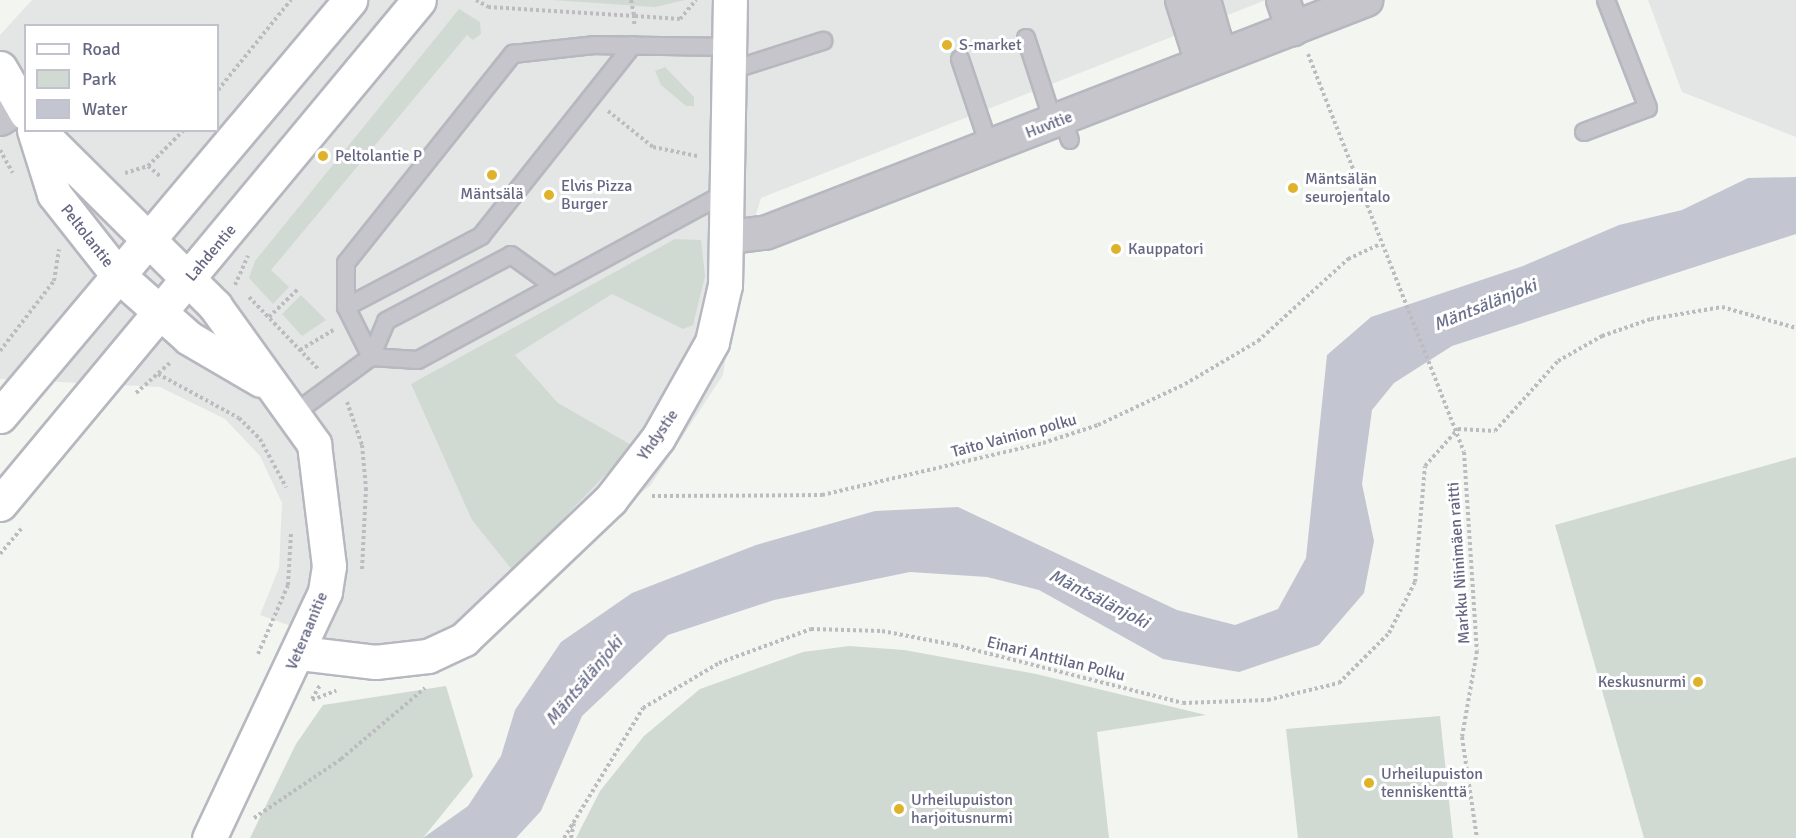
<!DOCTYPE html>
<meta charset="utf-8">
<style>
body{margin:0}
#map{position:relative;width:1796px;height:838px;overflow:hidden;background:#f3f5f1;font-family:Signika,sans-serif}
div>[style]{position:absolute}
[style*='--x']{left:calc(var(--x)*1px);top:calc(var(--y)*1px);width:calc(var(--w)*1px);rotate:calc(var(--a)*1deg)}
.built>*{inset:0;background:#e4e6e5}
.green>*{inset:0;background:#d1dad2}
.water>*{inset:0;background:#c3c6d0}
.path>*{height:4px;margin-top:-2px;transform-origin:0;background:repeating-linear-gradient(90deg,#bcbcc0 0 3px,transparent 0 6px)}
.roads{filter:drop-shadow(2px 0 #b7b7bf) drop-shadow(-2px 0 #b7b7bf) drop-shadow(0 2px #b7b7bf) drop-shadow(0 -2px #b7b7bf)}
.lane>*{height:16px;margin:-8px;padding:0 8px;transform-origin:8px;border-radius:8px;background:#c5c5cb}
.street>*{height:32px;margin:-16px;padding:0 16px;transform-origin:16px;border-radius:16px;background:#c5c5cb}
.secondary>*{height:33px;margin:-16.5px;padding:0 16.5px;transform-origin:16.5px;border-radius:16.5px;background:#fff}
.dots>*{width:16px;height:16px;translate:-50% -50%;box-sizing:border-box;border:3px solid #fff;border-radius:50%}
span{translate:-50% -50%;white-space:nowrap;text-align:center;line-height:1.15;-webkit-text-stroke:6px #fff;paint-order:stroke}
.poi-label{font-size:16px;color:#656682}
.left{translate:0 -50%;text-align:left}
.right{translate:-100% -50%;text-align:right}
.street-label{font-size:16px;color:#656682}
.water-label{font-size:18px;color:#6a718c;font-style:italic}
.legend{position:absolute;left:24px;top:24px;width:195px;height:108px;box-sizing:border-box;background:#fff;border:2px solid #c1c2cd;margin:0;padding:8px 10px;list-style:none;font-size:18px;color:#656682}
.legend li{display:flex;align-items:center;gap:12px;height:30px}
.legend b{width:30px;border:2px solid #c1c2cd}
</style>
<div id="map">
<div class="built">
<div style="clip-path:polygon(evenodd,32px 0,1266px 0,761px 198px,740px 266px,723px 375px,650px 486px,435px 647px,359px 650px,260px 615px,279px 568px,282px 503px,260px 456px,225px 419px,160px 387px,0 379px,0 35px,32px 0,26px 26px,218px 26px,218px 130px,26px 130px,26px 26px)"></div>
<div style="clip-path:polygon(1648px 0,1796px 0,1796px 137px,1682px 92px)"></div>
</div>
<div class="green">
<div style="clip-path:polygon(551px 0,685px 0,655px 7px)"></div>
<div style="clip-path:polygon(459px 9px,480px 22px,481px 34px,473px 40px,467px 35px,271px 270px,289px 287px,273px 304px,249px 278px,255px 261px)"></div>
<div style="clip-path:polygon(665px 67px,694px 97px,694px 106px,686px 106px,661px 85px,655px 71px)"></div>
<div style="clip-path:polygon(675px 239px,701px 240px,705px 276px,693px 325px,683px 329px,612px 294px,515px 355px,558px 403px,633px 446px,513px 571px,472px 520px,411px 384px)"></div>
<div style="clip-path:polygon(301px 295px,326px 320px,302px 336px,282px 314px)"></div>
<div style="clip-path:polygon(1796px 457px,1796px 838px,1644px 838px,1555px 525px)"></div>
<div style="clip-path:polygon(849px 646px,904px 650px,1036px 674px,1206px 715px,1097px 732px,1109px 838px,576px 838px,600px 791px,644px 736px,700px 689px,803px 652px)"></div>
<div style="clip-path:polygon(446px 686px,473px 776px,423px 838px,250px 838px,296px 744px,323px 705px)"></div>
<div style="clip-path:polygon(1440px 716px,1453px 838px,1298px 838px,1286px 729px)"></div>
</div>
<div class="water">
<div style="clip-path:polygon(1796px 177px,1796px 234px,1452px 346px,1394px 383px,1372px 410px,1362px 484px,1374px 541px,1364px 593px,1319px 645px,1239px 672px,1163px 659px,1039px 590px,987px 577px,910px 572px,774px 600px,668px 635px,582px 716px,541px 811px,516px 838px,423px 838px,468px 806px,501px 756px,515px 710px,561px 642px,632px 593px,756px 545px,875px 511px,958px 507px,1177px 610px,1235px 625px,1278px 609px,1306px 558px,1327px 355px,1371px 317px,1523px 266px,1619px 225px,1682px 210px,1748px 178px)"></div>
</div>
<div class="path">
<div style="--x:476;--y:0;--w:14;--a:30"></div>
<div style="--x:488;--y:7;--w:147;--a:3.5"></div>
<div style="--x:631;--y:0;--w:15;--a:79"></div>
<div style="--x:634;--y:24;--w:8;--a:-83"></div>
<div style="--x:635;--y:16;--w:45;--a:3.8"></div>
<div style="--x:680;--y:19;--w:25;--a:-50"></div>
<div style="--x:1308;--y:54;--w:427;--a:68.6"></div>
<div style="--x:1464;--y:452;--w:199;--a:86.3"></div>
<div style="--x:1477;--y:651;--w:87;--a:99.9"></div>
<div style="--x:1462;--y:737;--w:102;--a:81.6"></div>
<div style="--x:218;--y:90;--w:116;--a:-51"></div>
<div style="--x:608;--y:111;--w:58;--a:38.7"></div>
<div style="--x:653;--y:147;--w:45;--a:11.6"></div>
<div style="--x:0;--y:150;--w:26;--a:61"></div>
<div style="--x:148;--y:166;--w:17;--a:40"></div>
<div style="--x:125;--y:173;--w:24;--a:-17"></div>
<div style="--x:148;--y:166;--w:51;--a:-45"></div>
<div style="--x:235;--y:285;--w:32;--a:-66"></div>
<div style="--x:249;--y:297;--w:101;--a:46.2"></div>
<div style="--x:269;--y:317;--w:42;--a:-44"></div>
<div style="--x:300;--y:350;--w:39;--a:-31"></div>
<div style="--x:0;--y:351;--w:88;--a:-52.4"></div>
<div style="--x:54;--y:281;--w:32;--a:-81"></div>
<div style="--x:158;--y:374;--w:92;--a:28.5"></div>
<div style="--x:239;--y:418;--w:30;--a:45"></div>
<div style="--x:260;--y:439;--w:55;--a:61.6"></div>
<div style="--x:136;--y:393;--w:47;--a:-41.5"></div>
<div style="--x:347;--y:402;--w:46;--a:70.8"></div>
<div style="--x:362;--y:445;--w:43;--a:84.7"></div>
<div style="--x:366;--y:488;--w:83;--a:92.8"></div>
<div style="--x:1458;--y:429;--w:37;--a:3"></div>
<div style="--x:1495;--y:431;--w:94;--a:-48"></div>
<div style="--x:1558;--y:361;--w:51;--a:-29.6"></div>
<div style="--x:1602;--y:336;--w:52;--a:-19.1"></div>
<div style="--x:1651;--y:319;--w:72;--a:-9.6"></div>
<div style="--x:1722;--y:307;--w:77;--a:15.8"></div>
<div style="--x:652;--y:496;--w:170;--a:-0.3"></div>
<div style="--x:822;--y:495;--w:227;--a:-13.2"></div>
<div style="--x:1043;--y:443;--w:58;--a:-18.1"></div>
<div style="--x:1098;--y:425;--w:96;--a:-25.2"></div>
<div style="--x:1185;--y:384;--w:85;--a:-30.5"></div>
<div style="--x:1258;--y:341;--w:122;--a:-42.3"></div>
<div style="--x:1348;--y:259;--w:35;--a:-25"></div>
<div style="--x:0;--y:554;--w:33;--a:-50"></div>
<div style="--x:258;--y:654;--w:75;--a:-66.5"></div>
<div style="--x:288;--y:585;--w:52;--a:-86.7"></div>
<div style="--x:312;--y:699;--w:16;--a:-60"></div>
<div style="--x:312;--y:700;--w:26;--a:-21"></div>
<div style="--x:254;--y:818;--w:105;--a:-34.1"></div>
<div style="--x:341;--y:759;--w:110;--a:-40.2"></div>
<div style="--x:564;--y:838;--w:152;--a:-58.7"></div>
<div style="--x:643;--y:708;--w:88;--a:-30.6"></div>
<div style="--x:719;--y:663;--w:98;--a:-20.3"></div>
<div style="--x:811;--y:629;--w:71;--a:1.6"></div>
<div style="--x:882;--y:631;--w:74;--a:10.9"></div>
<div style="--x:955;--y:645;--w:235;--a:14.3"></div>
<div style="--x:1183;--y:703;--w:85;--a:-2"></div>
<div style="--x:1268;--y:700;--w:73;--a:-13.5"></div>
<div style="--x:1339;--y:683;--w:71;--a:-45"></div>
<div style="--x:1389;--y:633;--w:57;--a:-63"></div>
<div style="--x:1415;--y:582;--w:116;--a:-85.1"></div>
<div style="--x:1425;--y:466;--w:50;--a:-48.3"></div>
<div style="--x:571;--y:838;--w:15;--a:-79"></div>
</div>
<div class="roads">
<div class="lane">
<div style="--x:1026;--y:38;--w:90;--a:72"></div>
<div style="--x:960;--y:59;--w:94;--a:71.4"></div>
<div style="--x:729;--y:71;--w:99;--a:-17.7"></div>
<div style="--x:1063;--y:120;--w:21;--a:71"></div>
<div style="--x:1584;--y:132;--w:68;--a:-20.6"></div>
<div style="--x:1648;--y:108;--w:116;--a:-111.3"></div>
<div style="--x:346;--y:307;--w:153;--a:-27.7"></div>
<div style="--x:481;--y:236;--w:244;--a:-51.5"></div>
<div style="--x:371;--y:357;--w:56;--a:-116.6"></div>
<div style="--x:346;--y:307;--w:44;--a:-90"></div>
<div style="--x:346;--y:263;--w:268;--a:-51.4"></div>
<div style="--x:513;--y:54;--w:81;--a:-6.3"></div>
<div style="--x:594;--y:45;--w:135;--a:0.8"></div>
<div style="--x:371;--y:357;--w:47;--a:3.7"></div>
<div style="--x:418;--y:360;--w:354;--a:-28.5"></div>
<div style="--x:295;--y:413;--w:94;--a:-36.4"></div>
<div style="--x:371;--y:357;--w:39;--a:-67"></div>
<div style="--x:386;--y:321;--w:141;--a:-27.8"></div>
<div style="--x:511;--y:255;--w:53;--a:35.8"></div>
</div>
<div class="street">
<div style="--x:1182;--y:0;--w:49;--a:72.3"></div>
<div style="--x:1197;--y:47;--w:20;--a:-24"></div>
<div style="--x:1215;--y:39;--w:41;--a:-105.8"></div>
<div style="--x:1283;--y:0;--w:31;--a:71"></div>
<div style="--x:0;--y:119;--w:26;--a:-31"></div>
<div style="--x:730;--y:237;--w:35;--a:-7"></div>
<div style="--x:765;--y:233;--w:645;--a:-21.19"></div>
</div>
<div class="secondary">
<div style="--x:0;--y:68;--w:52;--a:60"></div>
<div style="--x:34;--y:130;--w:67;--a:72.6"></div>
<div style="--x:54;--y:194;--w:102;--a:51.8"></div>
<div style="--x:117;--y:274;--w:96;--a:41.6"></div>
<div style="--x:189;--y:338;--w:83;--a:30.3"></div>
<div style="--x:38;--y:130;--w:250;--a:44.8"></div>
<div style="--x:215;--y:306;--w:170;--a:54.3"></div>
<div style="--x:314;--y:444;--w:123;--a:83"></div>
<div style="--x:329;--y:566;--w:26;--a:99"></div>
<div style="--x:325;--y:592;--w:272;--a:115.2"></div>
<div style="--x:0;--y:416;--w:544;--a:-49.92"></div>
<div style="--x:0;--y:504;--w:655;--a:-50.26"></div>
<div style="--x:300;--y:653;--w:76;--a:6.8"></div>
<div style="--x:375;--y:662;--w:53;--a:-6.5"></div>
<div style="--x:428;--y:656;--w:40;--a:-25"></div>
<div style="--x:464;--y:639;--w:202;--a:-43.6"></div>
<div style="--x:610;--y:500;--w:78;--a:-52.3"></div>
<div style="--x:658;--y:438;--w:110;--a:-60.6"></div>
<div style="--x:712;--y:342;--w:58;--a:-77.2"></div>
<div style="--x:725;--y:285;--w:285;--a:-89"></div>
</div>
</div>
<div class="dots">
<div style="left:947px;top:45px;background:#deb329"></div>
<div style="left:323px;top:156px;background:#deb329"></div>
<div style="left:492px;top:175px;background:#deb329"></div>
<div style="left:1293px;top:188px;background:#deb329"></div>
<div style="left:549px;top:195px;background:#deb329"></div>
<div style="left:1116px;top:249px;background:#deb329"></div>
<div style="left:1698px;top:682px;background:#deb329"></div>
<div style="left:1369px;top:783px;background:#deb329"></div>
<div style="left:899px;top:809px;background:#deb329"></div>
</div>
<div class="poi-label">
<span class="left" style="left:959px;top:45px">S-market</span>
<span class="left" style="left:335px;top:156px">Peltolantie P</span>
<span class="left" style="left:1305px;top:188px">Mäntsälän<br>seurojentalo</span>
<span class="left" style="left:561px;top:195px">Elvis Pizza<br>Burger</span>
<span style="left:492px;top:194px">Mäntsälä</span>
<span class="left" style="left:1128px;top:249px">Kauppatori</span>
<span class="right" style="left:1686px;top:682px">Keskusnurmi</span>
<span class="left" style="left:1381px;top:783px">Urheilupuiston<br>tenniskenttä</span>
<span class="left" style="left:911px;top:809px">Urheilupuiston<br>harjoitusnurmi</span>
</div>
<div class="street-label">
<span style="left:1049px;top:125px;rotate:-21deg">Huvitie</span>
<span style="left:87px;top:236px;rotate:52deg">Peltolantie</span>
<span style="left:211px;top:253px;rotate:-50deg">Lahdentie</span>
<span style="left:658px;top:435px;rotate:-55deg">Yhdystie</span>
<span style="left:1014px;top:436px;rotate:-15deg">Taito Vainion polku</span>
<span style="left:1459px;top:563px;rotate:-94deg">Markku Niinimäen raitti</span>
<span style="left:307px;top:631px;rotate:-67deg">Veteraanitie</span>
<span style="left:1056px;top:659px;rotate:14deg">Einari Anttilan Polku</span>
</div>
<div class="water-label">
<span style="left:1485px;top:305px;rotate:-22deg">Mäntsälänjoki</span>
<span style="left:1099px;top:599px;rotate:27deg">Mäntsälänjoki</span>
<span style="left:584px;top:681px;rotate:-50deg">Mäntsälänjoki</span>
</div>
<ul class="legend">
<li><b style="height:8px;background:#fff"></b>Road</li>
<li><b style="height:16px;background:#d1dad2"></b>Park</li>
<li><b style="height:16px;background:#c3c6d0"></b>Water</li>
</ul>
</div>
